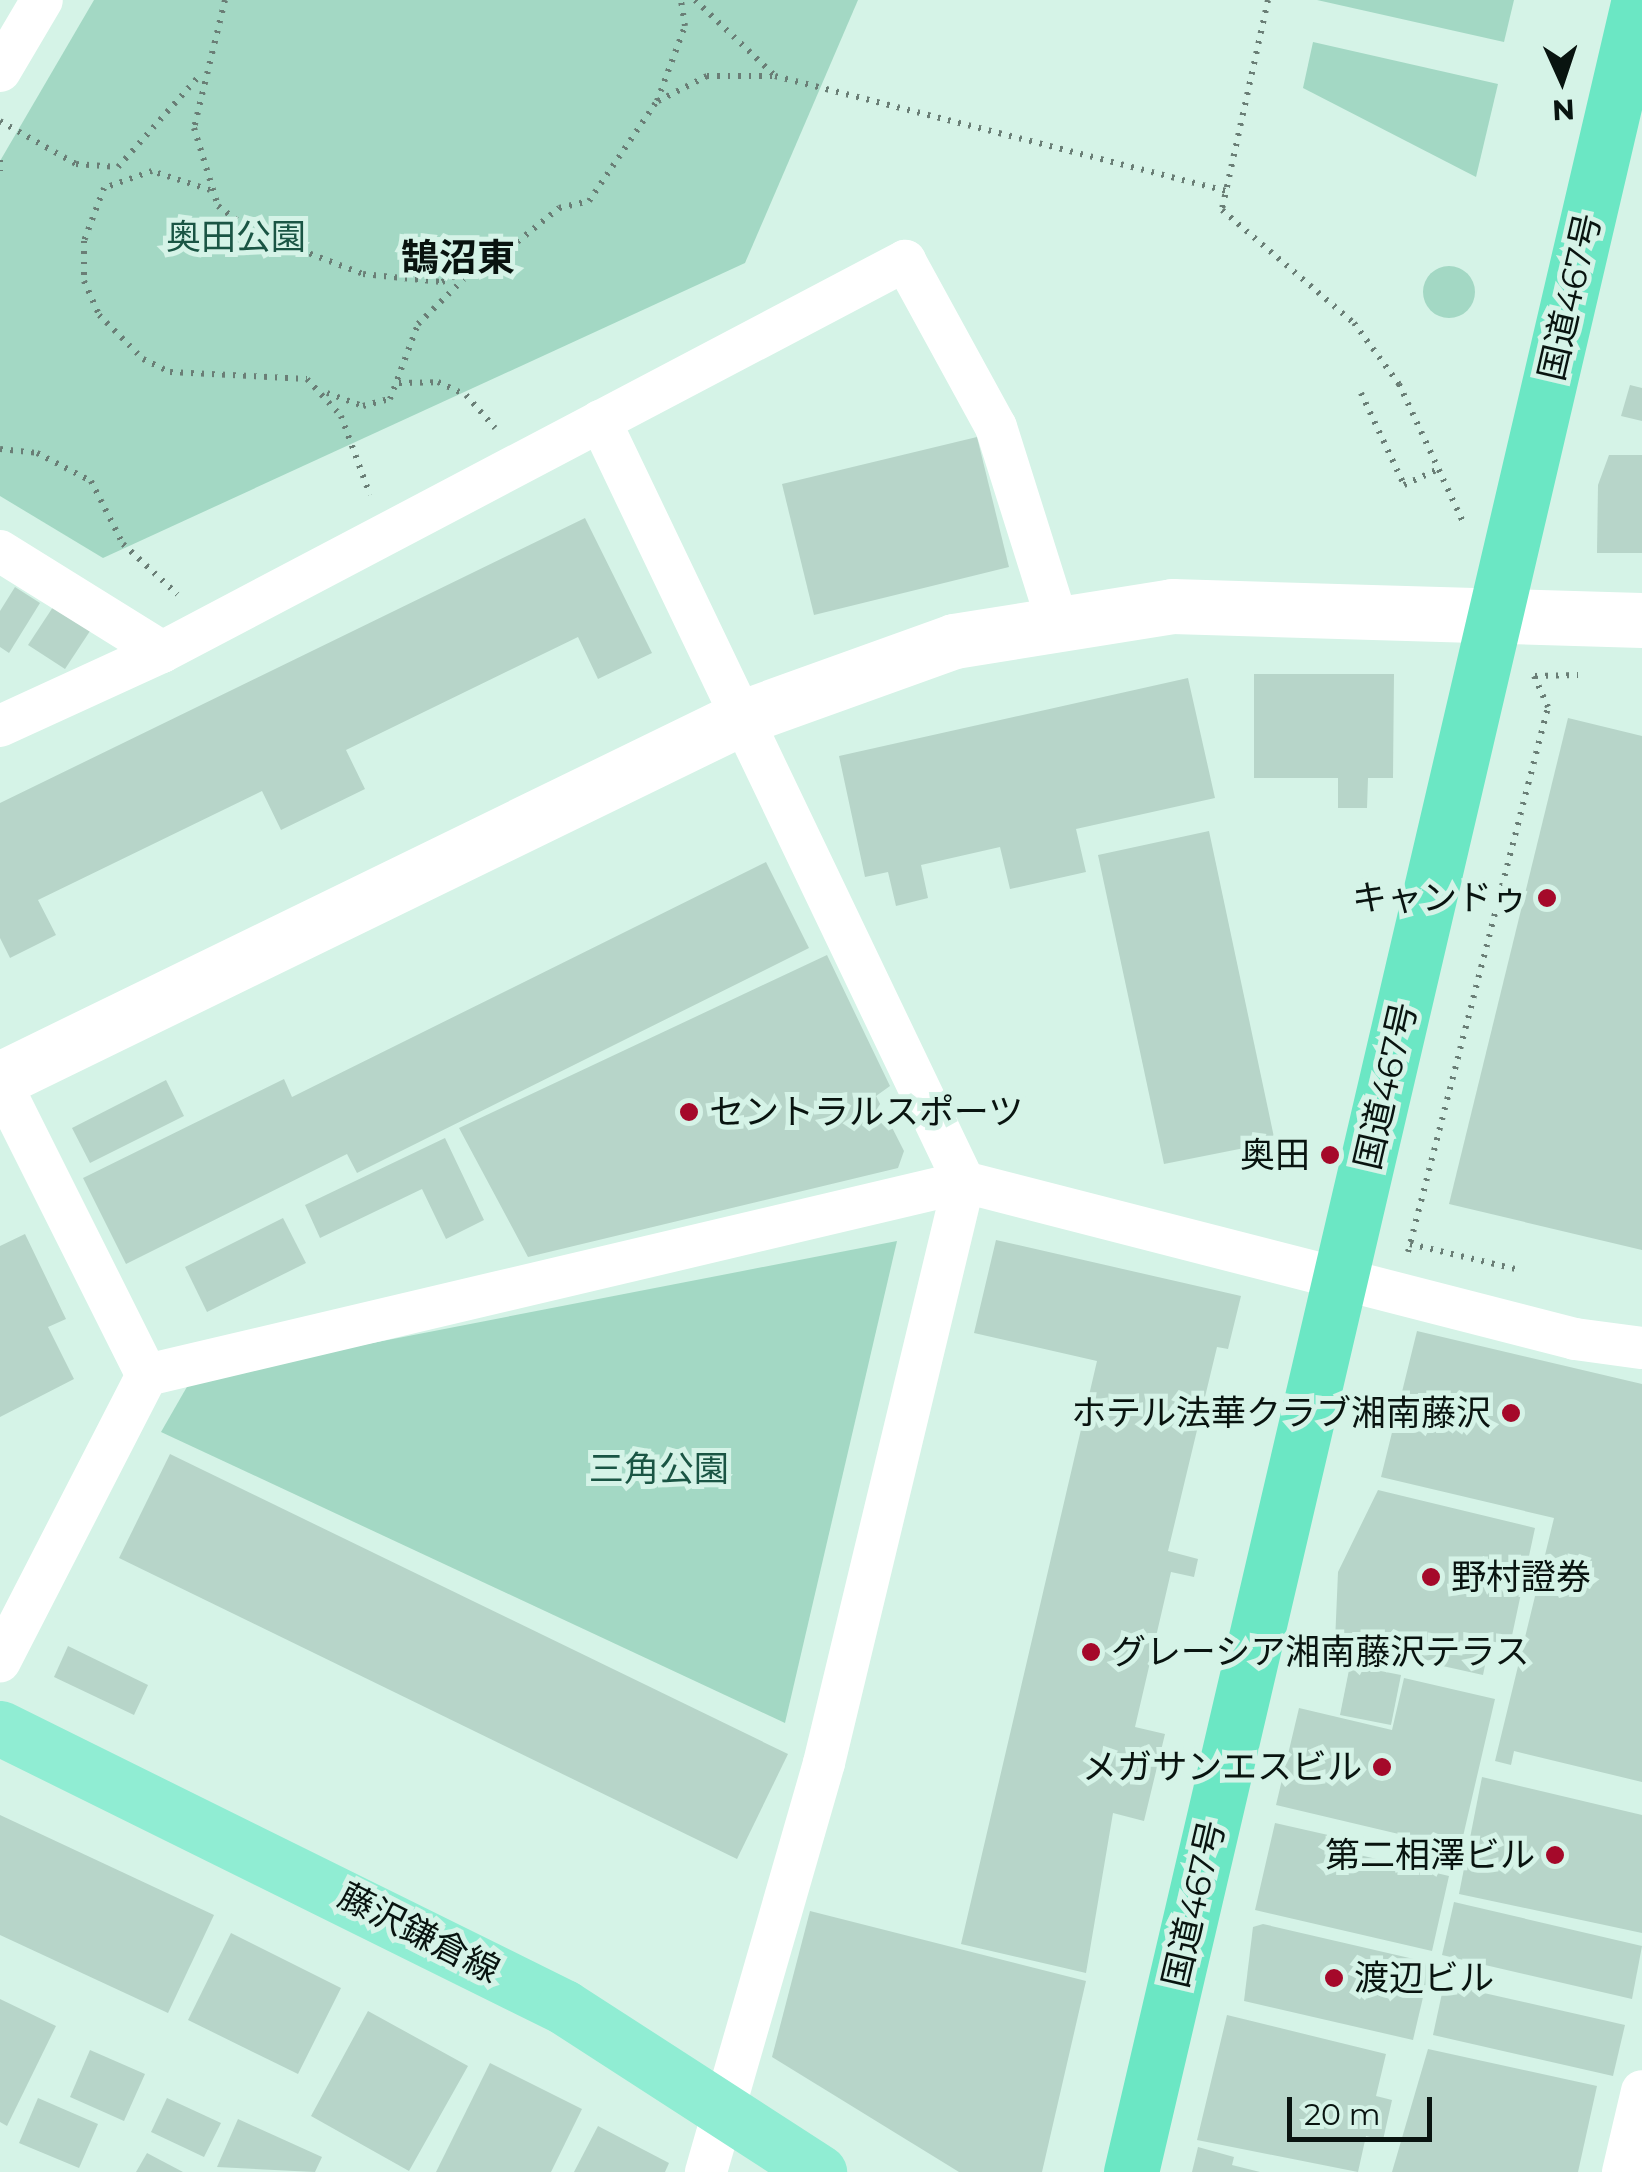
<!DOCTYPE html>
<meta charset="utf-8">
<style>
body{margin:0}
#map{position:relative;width:1642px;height:2172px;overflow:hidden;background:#d5f3e7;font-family:Montserrat,"Noto Sans JP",sans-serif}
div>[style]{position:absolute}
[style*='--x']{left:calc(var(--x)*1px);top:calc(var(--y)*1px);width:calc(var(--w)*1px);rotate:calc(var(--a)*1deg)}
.green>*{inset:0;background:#a3d8c4}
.round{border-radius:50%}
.building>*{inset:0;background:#b7d5c9}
.path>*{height:6px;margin-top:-3px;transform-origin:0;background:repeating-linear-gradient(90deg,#6a7e76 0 2.5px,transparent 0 10.5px)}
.minor>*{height:42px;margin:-21px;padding:0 21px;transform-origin:21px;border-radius:21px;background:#fff}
.tertiary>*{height:55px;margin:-27.5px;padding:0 27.5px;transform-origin:27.5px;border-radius:27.5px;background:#fff}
.primary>*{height:55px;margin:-27.5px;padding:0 27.5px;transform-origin:27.5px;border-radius:27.5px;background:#90edd3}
.trunk>*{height:55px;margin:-27.5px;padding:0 27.5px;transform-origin:27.5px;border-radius:27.5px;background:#6be7c4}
.dots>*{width:28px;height:28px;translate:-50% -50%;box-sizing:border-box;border:5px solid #d5f3e7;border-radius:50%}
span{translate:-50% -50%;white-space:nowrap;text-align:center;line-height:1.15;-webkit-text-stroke:10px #d5f3e7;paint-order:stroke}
.park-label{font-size:35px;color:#1a5544}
.street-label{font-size:35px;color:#091410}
.poi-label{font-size:35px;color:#091410}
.right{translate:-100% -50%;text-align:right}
.left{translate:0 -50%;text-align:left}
.neighbourhood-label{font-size:38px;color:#091410;font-weight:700}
.north{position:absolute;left:1512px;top:30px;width:100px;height:100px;-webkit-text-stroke:8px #d5f3e7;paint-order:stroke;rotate:177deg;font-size:28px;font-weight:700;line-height:40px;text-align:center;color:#091410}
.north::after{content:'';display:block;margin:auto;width:35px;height:45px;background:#091410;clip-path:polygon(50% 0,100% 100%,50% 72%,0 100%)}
.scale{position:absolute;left:1287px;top:2097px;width:145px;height:45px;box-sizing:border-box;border:5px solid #091410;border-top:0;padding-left:12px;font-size:30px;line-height:35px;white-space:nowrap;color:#091410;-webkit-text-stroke:8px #d5f3e7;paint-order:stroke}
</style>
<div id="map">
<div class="green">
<div style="clip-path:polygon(94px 0,858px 0,745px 263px,103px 558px,0 496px,0 161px)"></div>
<div style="clip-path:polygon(1317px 0,1514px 0,1504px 42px)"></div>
<div style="clip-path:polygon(1313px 42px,1498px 84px,1476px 177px,1303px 88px)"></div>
<div class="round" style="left:1423px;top:266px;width:52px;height:52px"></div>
<div style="clip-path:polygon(897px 1241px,785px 1723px,161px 1432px,192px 1378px)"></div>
</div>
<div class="building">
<div style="clip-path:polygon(1630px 385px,1642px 388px,1642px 421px,1621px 416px)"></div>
<div style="clip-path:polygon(977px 437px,1009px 567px,814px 615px,782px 484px)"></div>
<div style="clip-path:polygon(1609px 455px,1642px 455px,1642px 553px,1597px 553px,1598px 485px)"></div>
<div style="clip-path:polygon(585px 518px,652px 653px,598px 679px,578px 637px,346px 750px,365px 789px,281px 830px,262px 791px,38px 900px,56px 935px,10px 958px,0 938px,0 803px)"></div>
<div style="clip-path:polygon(15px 587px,40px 603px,9px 653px,0 647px,0 611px)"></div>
<div style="clip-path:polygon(55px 604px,92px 628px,65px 669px,28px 645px)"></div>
<div style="clip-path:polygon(1254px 674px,1394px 674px,1393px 778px,1368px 778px,1367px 808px,1338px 808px,1338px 778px,1254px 778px)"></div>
<div style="clip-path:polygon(1188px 678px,1215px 798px,1076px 829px,1086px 872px,1010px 889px,1000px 847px,921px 865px,928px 898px,896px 906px,888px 872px,865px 877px,839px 756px)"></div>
<div style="clip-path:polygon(1568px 718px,1642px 736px,1642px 1250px,1449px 1204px)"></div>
<div style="clip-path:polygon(1209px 831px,1275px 1142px,1164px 1164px,1098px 855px)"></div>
<div style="clip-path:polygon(766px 862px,809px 948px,357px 1173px,347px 1154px,126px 1264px,83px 1178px,284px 1079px,292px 1097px)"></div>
<div style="clip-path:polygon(827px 955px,890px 1086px,876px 1096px,904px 1151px,898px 1168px,528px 1257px,459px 1128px)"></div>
<div style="clip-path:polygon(166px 1080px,184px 1116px,90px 1163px,72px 1128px)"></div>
<div style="clip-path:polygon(445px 1138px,484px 1220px,446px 1239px,422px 1189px,320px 1238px,305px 1205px)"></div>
<div style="clip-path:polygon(283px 1218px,306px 1263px,207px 1312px,185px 1267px)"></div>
<div style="clip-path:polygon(25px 1234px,66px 1319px,48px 1327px,74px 1379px,0 1417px,0 1246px)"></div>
<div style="clip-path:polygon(996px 1240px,1241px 1296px,1228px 1349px,1217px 1347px,1168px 1551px,1198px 1559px,1194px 1577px,1171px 1572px,1135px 1727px,1165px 1734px,1144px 1821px,1113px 1813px,1086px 1973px,961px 1944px,1097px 1361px,974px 1333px)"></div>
<div style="clip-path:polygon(1417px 1331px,1642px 1384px,1642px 1782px,1514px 1751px,1511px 1765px,1495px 1761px,1554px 1518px,1381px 1477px)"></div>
<div style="clip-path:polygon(170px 1454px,788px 1754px,737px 1859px,119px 1558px)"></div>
<div style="clip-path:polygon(1378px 1490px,1535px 1528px,1510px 1645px,1490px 1641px,1483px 1675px,1335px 1642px,1338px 1572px)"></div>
<div style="clip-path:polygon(68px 1646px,148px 1685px,134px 1715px,54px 1677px)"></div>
<div style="clip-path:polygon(1350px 1665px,1401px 1675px,1391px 1725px,1340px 1715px)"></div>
<div style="clip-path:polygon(1404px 1678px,1495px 1699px,1458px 1858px,1439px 1853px,1441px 1844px,1276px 1805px,1299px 1708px,1392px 1730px)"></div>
<div style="clip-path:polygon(1482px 1777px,1642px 1815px,1642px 1933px,1459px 1894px)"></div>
<div style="clip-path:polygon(0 1815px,214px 1915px,168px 2013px,0 1935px)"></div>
<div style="clip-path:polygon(1275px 1823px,1337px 1837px,1334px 1849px,1449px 1876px,1432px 1951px,1255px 1910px)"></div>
<div style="clip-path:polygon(1454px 1902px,1642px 1946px,1632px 1999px,1442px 1955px)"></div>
<div style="clip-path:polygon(810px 1911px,1086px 1981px,1042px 2172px,959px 2172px,772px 2057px)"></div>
<div style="clip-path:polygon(1263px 1924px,1431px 1963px,1413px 2040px,1244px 2001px,1253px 1927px)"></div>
<div style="clip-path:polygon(231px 1933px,341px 1988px,298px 2074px,188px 2020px)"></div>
<div style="clip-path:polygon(1444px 1984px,1625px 2025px,1613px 2076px,1433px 2035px)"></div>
<div style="clip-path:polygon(0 1999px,56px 2026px,7px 2126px,0 2122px)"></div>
<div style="clip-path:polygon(368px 2011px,468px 2066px,409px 2171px,311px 2116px)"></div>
<div style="clip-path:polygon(1227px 2015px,1386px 2054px,1376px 2096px,1392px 2100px,1383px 2140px,1366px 2136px,1358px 2172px,1197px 2140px)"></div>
<div style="clip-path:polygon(1428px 2049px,1597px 2086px,1578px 2172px,1392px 2172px)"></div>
<div style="clip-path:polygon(90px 2050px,145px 2074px,124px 2121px,70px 2097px)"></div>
<div style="clip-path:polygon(490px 2063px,582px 2109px,551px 2172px,436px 2172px)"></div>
<div style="clip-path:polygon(38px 2098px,98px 2124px,79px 2168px,19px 2143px)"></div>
<div style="clip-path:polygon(167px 2098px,221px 2123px,204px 2157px,151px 2132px)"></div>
<div style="clip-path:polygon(238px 2119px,322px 2157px,315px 2172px,217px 2167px)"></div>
<div style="clip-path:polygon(598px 2126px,669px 2163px,665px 2172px,574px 2172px)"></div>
<div style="clip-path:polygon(1198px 2147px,1234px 2157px,1232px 2165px,1260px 2172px,1192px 2172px)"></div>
<div style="clip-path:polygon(147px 2153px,183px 2172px,136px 2172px)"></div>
</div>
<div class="path">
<div style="--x:225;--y:0;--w:132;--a:103.6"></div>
<div style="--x:194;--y:128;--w:82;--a:72.9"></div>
<div style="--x:218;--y:206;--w:41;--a:37.1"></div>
<div style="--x:251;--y:231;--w:120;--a:21"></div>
<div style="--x:363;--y:274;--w:79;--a:5.8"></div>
<div style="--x:442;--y:282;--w:65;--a:-24.6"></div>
<div style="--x:501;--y:255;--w:75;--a:-39"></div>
<div style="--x:559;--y:208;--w:31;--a:-13"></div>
<div style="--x:589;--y:201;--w:121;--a:-55.8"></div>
<div style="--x:657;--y:101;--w:80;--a:-69.5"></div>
<div style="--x:685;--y:26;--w:26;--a:-99"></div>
<div style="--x:695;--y:0;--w:109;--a:43.5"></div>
<div style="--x:1268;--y:0;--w:215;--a:102.4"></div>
<div style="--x:1222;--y:210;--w:174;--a:40.6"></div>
<div style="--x:1354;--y:323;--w:76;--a:53.6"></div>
<div style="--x:1399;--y:384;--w:154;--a:65.1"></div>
<div style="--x:658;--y:101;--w:55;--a:-27"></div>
<div style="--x:707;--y:76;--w:68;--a:0"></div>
<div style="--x:775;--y:76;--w:466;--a:14.3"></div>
<div style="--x:0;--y:121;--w:87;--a:29.5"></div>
<div style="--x:76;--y:164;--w:42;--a:4.1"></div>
<div style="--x:118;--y:167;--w:125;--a:-48.3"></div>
<div style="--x:0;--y:160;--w:11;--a:90"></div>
<div style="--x:210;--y:190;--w:61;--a:-161.9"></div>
<div style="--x:152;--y:171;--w:51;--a:160.5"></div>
<div style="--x:104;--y:188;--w:57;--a:110.7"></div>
<div style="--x:84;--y:241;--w:40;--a:90"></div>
<div style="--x:84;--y:281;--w:37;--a:66"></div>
<div style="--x:99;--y:315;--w:62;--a:45"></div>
<div style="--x:143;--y:359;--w:30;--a:26"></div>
<div style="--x:170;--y:372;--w:137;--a:2.9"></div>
<div style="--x:307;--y:379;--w:50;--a:47.4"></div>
<div style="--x:341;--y:416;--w:84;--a:69.8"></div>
<div style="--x:399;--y:383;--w:39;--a:-1"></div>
<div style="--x:438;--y:382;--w:31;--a:25"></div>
<div style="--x:466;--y:395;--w:44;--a:48.7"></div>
<div style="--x:327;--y:393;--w:38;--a:20"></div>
<div style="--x:363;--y:406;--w:28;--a:-15"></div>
<div style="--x:390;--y:399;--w:80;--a:-69.5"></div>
<div style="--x:418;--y:324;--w:64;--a:-44.4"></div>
<div style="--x:1361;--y:393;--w:102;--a:64.9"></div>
<div style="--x:1404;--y:485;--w:38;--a:-25"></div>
<div style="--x:0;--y:449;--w:37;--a:6"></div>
<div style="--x:37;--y:453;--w:61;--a:27.4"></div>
<div style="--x:91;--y:481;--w:71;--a:63.1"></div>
<div style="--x:123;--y:544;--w:74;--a:42.8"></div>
<div style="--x:1535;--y:676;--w:43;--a:-1.3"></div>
<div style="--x:1410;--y:1244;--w:109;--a:13.3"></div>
<div style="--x:1408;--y:1252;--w:563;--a:-75.59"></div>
<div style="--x:1548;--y:707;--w:34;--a:-114"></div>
</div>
<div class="minor">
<div style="--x:0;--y:71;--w:82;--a:-59.4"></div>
<div style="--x:600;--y:421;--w:844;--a:64.44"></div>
<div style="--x:964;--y:1182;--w:598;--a:103.55"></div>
<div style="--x:824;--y:1763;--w:426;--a:106.1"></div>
<div style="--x:0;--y:551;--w:191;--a:31.9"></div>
<div style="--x:0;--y:726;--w:178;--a:-24.6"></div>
<div style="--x:162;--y:652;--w:840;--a:-27.76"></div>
<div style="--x:905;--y:261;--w:189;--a:61.3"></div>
<div style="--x:996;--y:427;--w:203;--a:72.5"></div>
<div style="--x:0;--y:1082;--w:328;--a:63.4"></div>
<div style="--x:147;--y:1375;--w:322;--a:117.2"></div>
<div style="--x:147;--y:1375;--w:839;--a:-13.29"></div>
<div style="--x:964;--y:1182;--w:631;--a:14.41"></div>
<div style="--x:1575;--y:1339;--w:68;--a:7.7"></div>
<div style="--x:1623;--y:2172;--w:83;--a:-76.8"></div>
</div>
<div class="tertiary">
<div style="--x:0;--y:1079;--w:826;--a:-25.98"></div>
<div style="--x:743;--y:717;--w:224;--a:-19.8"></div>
<div style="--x:954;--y:641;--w:221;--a:-9.1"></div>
<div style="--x:1172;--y:606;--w:470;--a:1.7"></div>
</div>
<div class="primary">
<div style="--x:0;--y:1728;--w:629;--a:26.32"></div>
<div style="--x:564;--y:2007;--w:304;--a:32.9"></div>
</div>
<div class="trunk">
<div style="--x:1131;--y:2172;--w:2231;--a:-76.84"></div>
</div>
<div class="dots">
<div style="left:1547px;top:898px;background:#a5092a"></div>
<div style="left:689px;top:1112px;background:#a5092a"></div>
<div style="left:1330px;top:1155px;background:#a5092a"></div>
<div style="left:1511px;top:1413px;background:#a5092a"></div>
<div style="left:1431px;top:1577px;background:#a5092a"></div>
<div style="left:1091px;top:1652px;background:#a5092a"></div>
<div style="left:1382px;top:1767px;background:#a5092a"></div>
<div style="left:1555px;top:1855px;background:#a5092a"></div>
<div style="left:1334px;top:1978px;background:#a5092a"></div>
</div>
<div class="park-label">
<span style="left:236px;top:237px">奥田公園</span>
<span style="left:659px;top:1469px">三角公園</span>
</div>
<div class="street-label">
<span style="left:1570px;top:297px;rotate:-77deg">国道467号</span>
<span style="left:1386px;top:1086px;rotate:-77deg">国道467号</span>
<span style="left:1194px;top:1904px;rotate:-77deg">国道467号</span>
<span style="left:419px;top:1933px;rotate:27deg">藤沢鎌倉線</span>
</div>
<div class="poi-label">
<span class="right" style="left:1527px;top:898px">キャンドゥ</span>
<span class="left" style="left:709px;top:1112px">セントラルスポーツ</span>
<span class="right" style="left:1310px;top:1155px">奥田</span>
<span class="right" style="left:1491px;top:1413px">ホテル法華クラブ湘南藤沢</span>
<span class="left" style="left:1451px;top:1577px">野村證券</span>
<span class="left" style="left:1111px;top:1652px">グレーシア湘南藤沢テラス</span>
<span class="right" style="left:1362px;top:1767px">メガサンエスビル</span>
<span class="right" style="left:1535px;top:1855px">第二相澤ビル</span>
<span class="left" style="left:1354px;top:1978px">渡辺ビル</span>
</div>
<div class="neighbourhood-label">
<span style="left:458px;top:258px">鵠沼東</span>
</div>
<div class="north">N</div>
<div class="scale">20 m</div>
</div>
